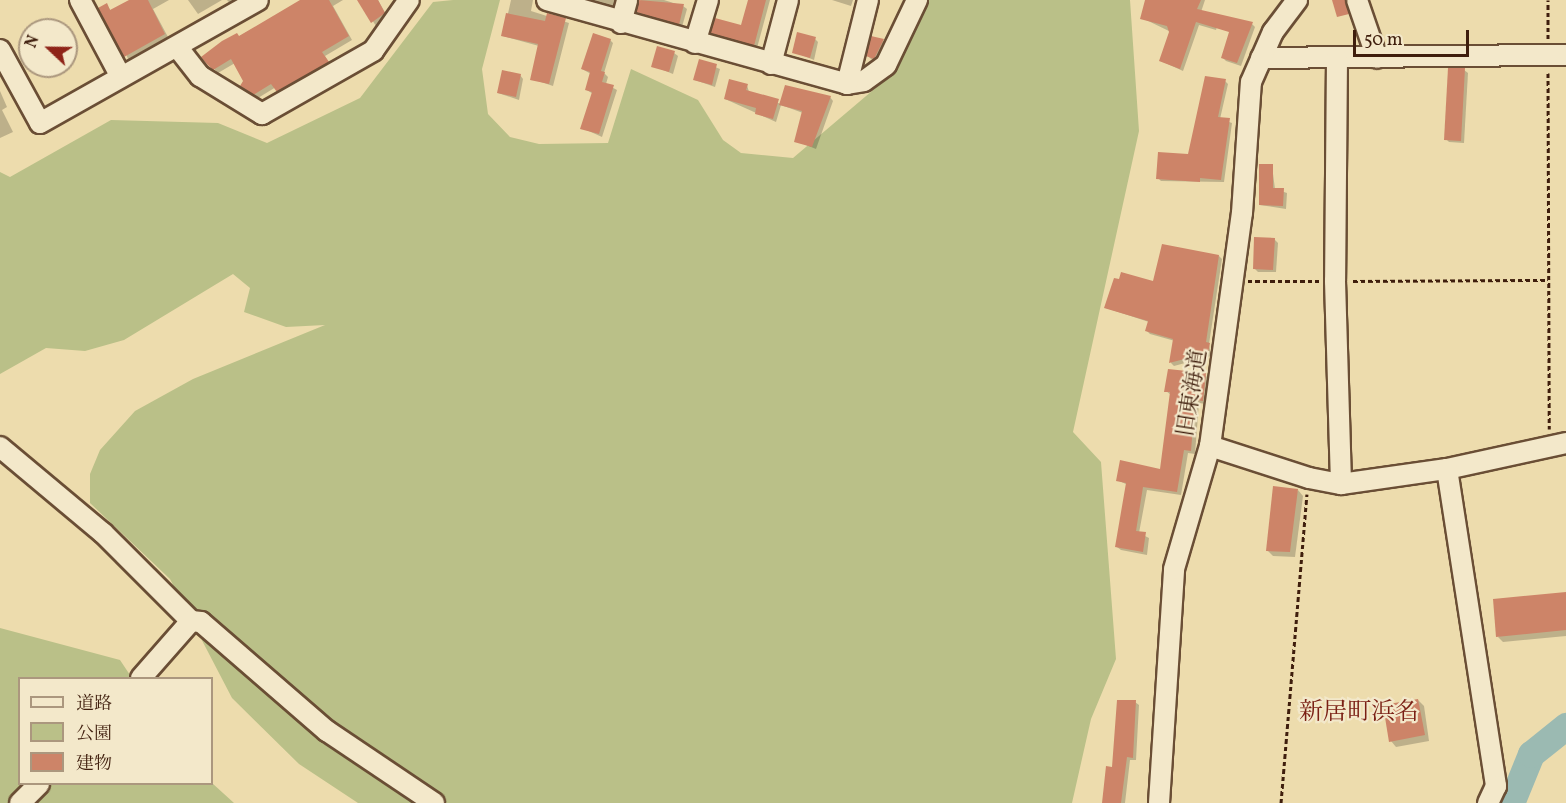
<!DOCTYPE html>
<meta charset="utf-8">
<style>
body{margin:0}
#map{position:relative;width:1566px;height:803px;overflow:hidden;background:#eddcad;font-family:Vollkorn,"Noto Serif JP",serif}
div>[style]{position:absolute}
[style*='--x']{left:calc(var(--x)*1px);top:calc(var(--y)*1px);width:calc(var(--w)*1px);rotate:calc(var(--a)*1deg)}
.green>*{inset:0;background:#bac088}
.shadow>*{inset:0;background:#0003}
.river>*{height:27px;margin:-13.5px;padding:0 13.5px;transform-origin:13.5px;border-radius:13.5px;background:#9bbab2}
.building>*{inset:0;background:#cd8468}
.path>*{height:3px;margin-top:-1.5px;transform-origin:0;background:repeating-linear-gradient(90deg,#3f1e0d 0 4.5px,transparent 0 7.5px)}
.roads{filter:drop-shadow(2px 0 #6a4e35) drop-shadow(-2px 0 #6a4e35) drop-shadow(0 2px #6a4e35) drop-shadow(0 -2px #6a4e35)}
.minor>*{height:20px;margin:-10px;padding:0 10px;transform-origin:10px;border-radius:10px;background:#f3e8ca}
span{translate:-50% -50%;white-space:nowrap;text-align:center;line-height:1.15;-webkit-text-stroke:4.5px #f3e8ca;paint-order:stroke}
.street-label{font-size:22px;color:#3f1e0d}
.neighbourhood-label{font-size:24px;color:#7a1f14}
.legend{position:absolute;left:18px;top:677px;width:195px;height:108px;box-sizing:border-box;background:#f3e8ca;border:2px solid #ab977e;margin:0;padding:8px 10px;list-style:none;font-size:18px;color:#3f1e0d}
.legend li{display:flex;align-items:center;gap:12px;height:30px}
.legend b{width:30px;border:2px solid #ab977e}
.north{position:absolute;left:18px;top:18px;width:60px;height:60px;box-sizing:border-box;background:#f3e8ca;border:2px solid #ab977e;border-radius:50%;rotate:292deg;font-size:16px;font-weight:700;line-height:24px;text-align:center;color:#3f1e0d}
.north::after{content:'';display:block;margin:auto;width:21px;height:27px;background:#8f2418;clip-path:polygon(50% 0,100% 100%,50% 72%,0 100%)}
.scale{position:absolute;left:1353px;top:30px;width:116px;height:27px;box-sizing:border-box;border:3px solid #3f1e0d;border-top:0;padding-left:8px;font-size:18px;line-height:21px;white-space:nowrap;color:#3f1e0d;-webkit-text-stroke:4px #f3e8ca;paint-order:stroke}
</style>
<div id="map">
<div class="green">
<div style="clip-path:polygon(453px 0,500px 0,482px 69px,488px 114px,510px 137px,539px 144px,608px 143px,631px 69px,698px 100px,723px 140px,741px 153px,793px 158px,892px 74px,922px 0,1130px 0,1139px 131px,1073px 432px,1101px 462px,1116px 659px,1091px 719px,1072px 803px,358px 803px,299px 764px,232px 698px,170px 579px,90px 503px,90px 474px,100px 450px,135px 411px,193px 379px,325px 325px,286px 327px,244px 312px,250px 288px,233px 274px,124px 340px,85px 351px,46px 348px,0 374px,0 172px,10px 177px,111px 120px,218px 123px,267px 143px,360px 98px,433px 2px)"></div>
<div style="clip-path:polygon(0 628px,120px 660px,132px 678px,20px 678px,20px 784px,212px 783px,234px 803px,0 803px)"></div>
</div>
<div class="shadow">
<div style="clip-path:polygon(132px 0,169px 0,153px 9px,168px 37px,128px 59px,107px 5px,111px 11px)"></div>
<div style="clip-path:polygon(188px 0,222px 0,198px 14px)"></div>
<div style="clip-path:polygon(227px 0,243px 0,232px 6px)"></div>
<div style="clip-path:polygon(303px 0,343px 0,333px 6px,352px 40px,325px 56px,332px 67px,282px 95px,276px 87px,258px 98px,242px 86px,245px 81px,235px 63px,218px 73px,203px 57px)"></div>
<div style="clip-path:polygon(359px 0,378px 0,388px 18px,376px 26px)"></div>
<div style="clip-path:polygon(511px 0,533px 0,531px 11px,569px 23px,553px 86px,532px 79px,539px 46px,503px 36px)"></div>
<div style="clip-path:polygon(586px 0,616px 0,614px 8px)"></div>
<div style="clip-path:polygon(641px 0,664px 0,683px 6px,687px 9px,682px 27px,641px 16px,638px 12px)"></div>
<div style="clip-path:polygon(749px 0,770px 0,757px 48px,712px 33px,742px 26px)"></div>
<div style="clip-path:polygon(832px 0,853px 0,851px 6px)"></div>
<div style="clip-path:polygon(1147px 0,1205px 0,1201px 12px,1219px 20px,1216px 30px,1199px 25px,1183px 71px,1161px 61px,1171px 32px,1142px 18px)"></div>
<div style="clip-path:polygon(1333px 0,1349px 0,1351px 12px,1338px 15px)"></div>
<div style="clip-path:polygon(1252px 24px,1255px 27px,1241px 66px,1226px 61px,1223px 58px)"></div>
<div style="clip-path:polygon(815px 39px,818px 42px,814px 60px,794px 52px)"></div>
<div style="clip-path:polygon(610px 40px,613px 43px,604px 73px,608px 77px,606px 84px,617px 90px,602px 137px,582px 128px,593px 94px,587px 90px,591px 74px,582px 69px)"></div>
<div style="clip-path:polygon(883px 41px,886px 44px,878px 61px,871px 59px,868px 56px)"></div>
<div style="clip-path:polygon(674px 53px,678px 56px,673px 74px,653px 66px)"></div>
<div style="clip-path:polygon(700px 61px,720px 69px,715px 87px,695px 80px)"></div>
<div style="clip-path:polygon(1464px 70px,1468px 73px,1464px 143px,1449px 142px,1446px 139px)"></div>
<div style="clip-path:polygon(520px 75px,523px 79px,519px 100px,498px 93px)"></div>
<div style="clip-path:polygon(1225px 81px,1228px 84px,1220px 119px,1232px 123px,1224px 182px,1161px 181px,1158px 178px,1189px 156px)"></div>
<div style="clip-path:polygon(747px 85px,749px 92px,781px 104px,830px 97px,833px 101px,816px 149px,796px 141px,803px 113px,781px 105px,776px 122px,725px 99px)"></div>
<div style="clip-path:polygon(0 91px,7px 107px,2px 110px,13px 132px,0 138px)"></div>
<div style="clip-path:polygon(1272px 166px,1275px 189px,1287px 193px,1286px 209px,1260px 205px)"></div>
<div style="clip-path:polygon(1274px 239px,1278px 243px,1276px 272px,1258px 272px,1254px 268px)"></div>
<div style="clip-path:polygon(1219px 256px,1222px 259px,1209px 344px,1211px 356px,1174px 366px,1171px 363px,1175px 341px,1150px 334px,1147px 331px,1149px 322px,1106px 308px)"></div>
<div style="clip-path:polygon(1205px 375px,1209px 379px,1206px 404px,1199px 403px,1195px 454px,1188px 453px,1181px 495px,1147px 490px,1139px 533px,1149px 538px,1147px 555px,1121px 550px,1117px 547px,1128px 485px,1117px 480px,1161px 471px,1171px 395px,1166px 391px)"></div>
<div style="clip-path:polygon(1298px 490px,1303px 496px,1295px 557px,1273px 556px,1267px 550px)"></div>
<div style="clip-path:polygon(1566px 594px,1566px 636px,1503px 642px,1498px 637px)"></div>
<div style="clip-path:polygon(1418px 700px,1424px 706px,1429px 741px,1396px 747px,1391px 741px)"></div>
<div style="clip-path:polygon(1135px 702px,1139px 705px,1136px 760px,1130px 760px,1125px 803px,1104px 803px)"></div>
</div>
<div class="river">
<div style="--x:1511;--y:803;--w:53;--a:-67.8"></div>
<div style="--x:1531;--y:754;--w:45;--a:-38.7"></div>
</div>
<div class="building">
<div style="clip-path:polygon(129px 0,148px 0,165px 34px,124px 57px,98px 8px,107px 3px,110px 10px)"></div>
<div style="clip-path:polygon(300px 0,329px 0,349px 36px,322px 52px,329px 62px,277px 92px,271px 84px,253px 95px,240px 86px,243px 81px,231px 59px,213px 70px,204px 61px,201px 57px,222px 41px,237px 33px,239px 36px)"></div>
<div style="clip-path:polygon(357px 0,378px 0,385px 13px,371px 23px)"></div>
<div style="clip-path:polygon(639px 0,684px 4px,679px 25px,636px 12px)"></div>
<div style="clip-path:polygon(748px 0,766px 0,754px 46px,710px 33px,715px 18px,741px 25px)"></div>
<div style="clip-path:polygon(1145px 0,1201px 0,1197px 9px,1253px 22px,1237px 63px,1221px 58px,1229px 32px,1196px 22px,1180px 69px,1159px 61px,1169px 32px,1167px 26px,1140px 19px)"></div>
<div style="clip-path:polygon(1332px 0,1345px 0,1349px 14px,1337px 17px)"></div>
<div style="clip-path:polygon(506px 13px,545px 21px,547px 13px,566px 18px,549px 84px,530px 80px,538px 44px,501px 36px)"></div>
<div style="clip-path:polygon(797px 32px,816px 37px,810px 58px,792px 53px)"></div>
<div style="clip-path:polygon(593px 33px,611px 39px,601px 71px,605px 72px,602px 82px,614px 85px,599px 134px,580px 129px,592px 92px,585px 90px,590px 72px,581px 69px)"></div>
<div style="clip-path:polygon(871px 36px,884px 39px,874px 59px,866px 56px)"></div>
<div style="clip-path:polygon(657px 46px,675px 51px,669px 72px,651px 67px)"></div>
<div style="clip-path:polygon(699px 59px,717px 64px,712px 85px,693px 80px)"></div>
<div style="clip-path:polygon(1448px 68px,1465px 68px,1461px 141px,1444px 140px)"></div>
<div style="clip-path:polygon(502px 70px,521px 74px,516px 97px,497px 93px)"></div>
<div style="clip-path:polygon(1205px 76px,1226px 79px,1218px 117px,1230px 118px,1221px 180px,1200px 178px,1200px 182px,1156px 179px,1158px 152px,1188px 154px)"></div>
<div style="clip-path:polygon(729px 79px,748px 84px,746px 90px,779px 99px,773px 119px,755px 114px,756px 108px,724px 99px)"></div>
<div style="clip-path:polygon(785px 85px,831px 96px,812px 147px,794px 142px,802px 111px,779px 105px)"></div>
<div style="clip-path:polygon(1259px 164px,1273px 164px,1273px 188px,1284px 188px,1283px 206px,1259px 205px)"></div>
<div style="clip-path:polygon(1254px 237px,1275px 238px,1273px 270px,1253px 269px)"></div>
<div style="clip-path:polygon(1162px 244px,1219px 255px,1206px 342px,1210px 343px,1208px 353px,1169px 363px,1173px 339px,1145px 331px,1148px 321px,1104px 308px,1114px 278px,1119px 279px,1121px 272px,1153px 281px)"></div>
<div style="clip-path:polygon(1168px 369px,1206px 373px,1203px 401px,1195px 400px,1191px 451px,1184px 450px,1177px 492px,1143px 487px,1136px 531px,1146px 532px,1143px 552px,1115px 547px,1126px 483px,1116px 481px,1120px 460px,1160px 469px,1170px 392px,1164px 392px)"></div>
<div style="clip-path:polygon(1273px 486px,1298px 489px,1290px 552px,1266px 551px)"></div>
<div style="clip-path:polygon(1566px 592px,1566px 630px,1496px 637px,1493px 599px)"></div>
<div style="clip-path:polygon(1418px 699px,1425px 735px,1389px 742px,1383px 705px)"></div>
<div style="clip-path:polygon(1117px 700px,1136px 700px,1133px 758px,1127px 757px,1121px 803px,1102px 803px,1106px 766px,1112px 767px)"></div>
</div>
<div class="path">
<div style="--x:1548;--y:39;--w:39;--a:-90"></div>
<div style="--x:1548;--y:73;--w:356;--a:89.8"></div>
<div style="--x:1248;--y:281;--w:71;--a:0"></div>
<div style="--x:1353;--y:281;--w:193;--a:-0.3"></div>
<div style="--x:1281;--y:803;--w:310;--a:-85.2"></div>
</div>
<div class="roads">
<div class="minor">
<div style="--x:80;--y:0;--w:87;--a:62"></div>
<div style="--x:547;--y:0;--w:312;--a:15.6"></div>
<div style="--x:847;--y:84;--w:17;--a:-10"></div>
<div style="--x:864;--y:81;--w:27;--a:-36"></div>
<div style="--x:886;--y:65;--w:72;--a:-64.5"></div>
<div style="--x:1357;--y:0;--w:61;--a:71"></div>
<div style="--x:621;--y:23;--w:24;--a:-75"></div>
<div style="--x:695;--y:43;--w:45;--a:-73.2"></div>
<div style="--x:178;--y:48;--w:36;--a:52"></div>
<div style="--x:200;--y:76;--w:73;--a:31.5"></div>
<div style="--x:262;--y:114;--w:128;--a:-29.6"></div>
<div style="--x:373;--y:51;--w:62;--a:-54.8"></div>
<div style="--x:0;--y:50;--w:83;--a:61.3"></div>
<div style="--x:40;--y:123;--w:250;--a:-29.4"></div>
<div style="--x:1261;--y:58;--w:305;--a:-0.6"></div>
<div style="--x:1337;--y:59;--w:222;--a:90.5"></div>
<div style="--x:1335;--y:281;--w:203;--a:88.3"></div>
<div style="--x:771;--y:64;--w:66;--a:-75.1"></div>
<div style="--x:847;--y:84;--w:87;--a:-76"></div>
<div style="--x:1210;--y:446;--w:104;--a:17.9"></div>
<div style="--x:1309;--y:478;--w:33;--a:11"></div>
<div style="--x:1341;--y:484;--w:107;--a:-8.1"></div>
<div style="--x:1447;--y:469;--w:122;--a:-12.3"></div>
<div style="--x:0;--y:447;--w:134;--a:39.9"></div>
<div style="--x:103;--y:533;--w:124;--a:45"></div>
<div style="--x:191;--y:621;--w:10;--a:6"></div>
<div style="--x:201;--y:622;--w:167;--a:40.9"></div>
<div style="--x:327;--y:731;--w:129;--a:33.9"></div>
<div style="--x:1447;--y:469;--w:321;--a:81.2"></div>
<div style="--x:1496;--y:786;--w:19;--a:115"></div>
<div style="--x:141;--y:678;--w:76;--a:-48.7"></div>
<div style="--x:20;--y:803;--w:27;--a:-45"></div>
<div style="--x:1159;--y:803;--w:234;--a:-86.3"></div>
<div style="--x:1174;--y:569;--w:128;--a:-73.7"></div>
<div style="--x:1210;--y:446;--w:235;--a:-82.2"></div>
<div style="--x:1242;--y:213;--w:131;--a:-86.1"></div>
<div style="--x:1251;--y:82;--w:55;--a:-66.3"></div>
<div style="--x:1273;--y:32;--w:40;--a:-53"></div>
</div>
</div>
<div class="street-label">
<span style="left:1193px;top:393px;rotate:-81deg">旧東海道</span>
</div>
<div class="neighbourhood-label">
<span style="left:1359px;top:714px">新居町浜名</span>
</div>
<ul class="legend">
<li><b style="height:8px;background:#f3e8ca"></b>道路</li>
<li><b style="height:16px;background:#bac088"></b>公園</li>
<li><b style="height:16px;background:#cd8468"></b>建物</li>
</ul>
<div class="north">N</div>
<div class="scale">50 m</div>
</div>
